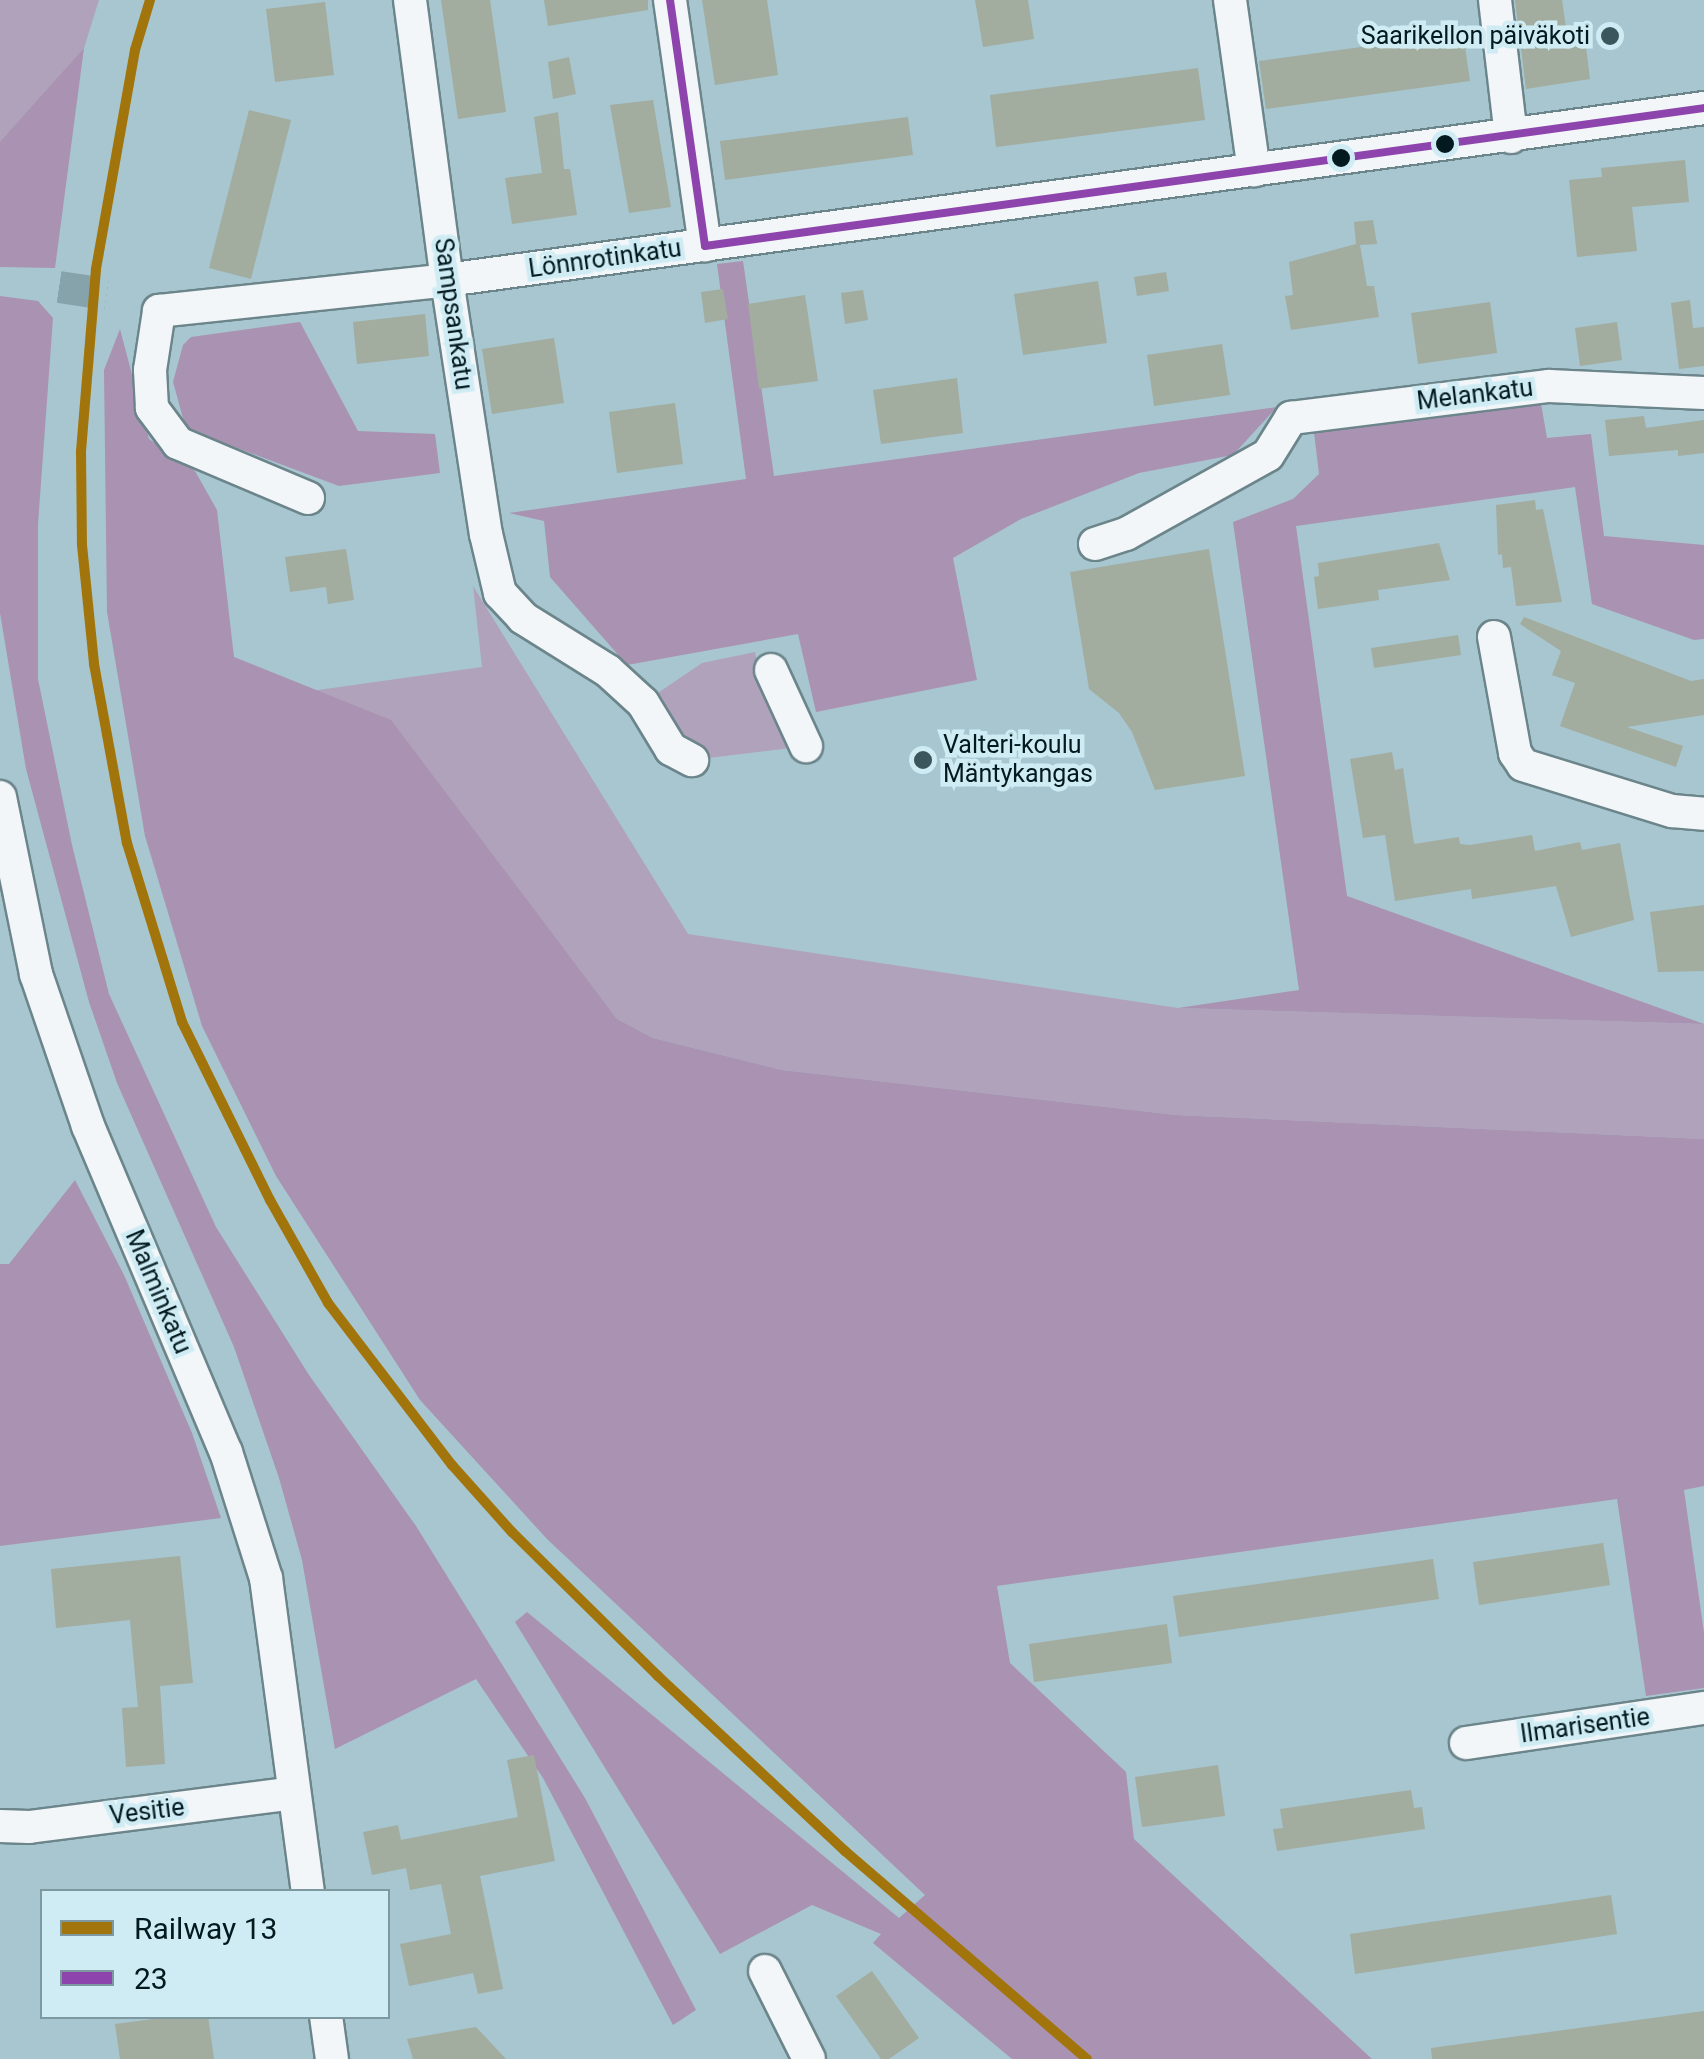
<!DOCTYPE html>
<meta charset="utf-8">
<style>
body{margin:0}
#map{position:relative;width:1704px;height:2059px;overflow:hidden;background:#a7c6cf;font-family:Roboto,sans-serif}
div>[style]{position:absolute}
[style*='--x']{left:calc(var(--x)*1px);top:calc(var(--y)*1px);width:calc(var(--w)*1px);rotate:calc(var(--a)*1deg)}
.green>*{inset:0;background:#b0a2bb}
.forest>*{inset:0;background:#aa92b2}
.building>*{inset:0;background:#a2ac9f}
.minor-tunnel>*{height:32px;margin-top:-16px;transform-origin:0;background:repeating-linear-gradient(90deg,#86a3ac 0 32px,transparent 0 48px)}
.roads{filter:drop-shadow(2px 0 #6c858b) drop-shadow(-2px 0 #6c858b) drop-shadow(0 2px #6c858b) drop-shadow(0 -2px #6c858b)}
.minor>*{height:32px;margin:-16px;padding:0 16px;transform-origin:16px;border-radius:16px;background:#f2f6f8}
.bus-1>*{height:8px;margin:-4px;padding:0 4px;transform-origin:4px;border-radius:4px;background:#8e44ad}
.rail-1>*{height:10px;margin:-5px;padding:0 5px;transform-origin:5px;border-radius:5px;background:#a1750b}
.dots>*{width:28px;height:28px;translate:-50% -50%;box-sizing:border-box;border:5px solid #cfecf4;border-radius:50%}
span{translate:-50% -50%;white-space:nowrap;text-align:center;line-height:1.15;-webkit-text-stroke:9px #cfecf4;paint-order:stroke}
.poi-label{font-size:25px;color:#02191f}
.right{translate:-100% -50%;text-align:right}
.left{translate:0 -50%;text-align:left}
.street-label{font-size:25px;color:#02191f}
.legend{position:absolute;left:40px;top:1889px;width:350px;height:130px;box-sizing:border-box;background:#cfecf4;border:2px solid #7d989f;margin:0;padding:12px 18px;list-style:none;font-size:30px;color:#02191f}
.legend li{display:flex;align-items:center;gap:20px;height:50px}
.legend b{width:50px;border:2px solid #7d989f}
</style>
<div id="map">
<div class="green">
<div style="clip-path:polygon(0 0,99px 0,84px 48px,0 144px)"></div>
<div style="clip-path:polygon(473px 586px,688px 934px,1178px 1008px,1704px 1024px,1704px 1139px,1176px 1115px,782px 1070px,653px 1038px,617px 1019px,524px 897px,311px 691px,482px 667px)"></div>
<div style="clip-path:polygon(755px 652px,761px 682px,806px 746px,692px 760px,643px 703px,702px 663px)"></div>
</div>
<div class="forest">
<div style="clip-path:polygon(84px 48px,55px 268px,0 267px,0 142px)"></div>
<div style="clip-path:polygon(743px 261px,774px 476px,1277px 407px,1233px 455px,1139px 473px,1021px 519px,953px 558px,977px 680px,816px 712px,798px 634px,627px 665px,550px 577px,544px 521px,509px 513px,746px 479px,717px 264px)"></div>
<div style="clip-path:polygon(0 296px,38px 301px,53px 318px,38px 524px,38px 679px,72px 845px,109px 994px,216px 1227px,309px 1375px,416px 1526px,585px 1798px,696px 2010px,673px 2025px,543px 1778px,476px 1679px,335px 1749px,302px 1560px,279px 1478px,234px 1347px,117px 1083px,89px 1002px,26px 769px,0 613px)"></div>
<div style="clip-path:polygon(300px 322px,358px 431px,435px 434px,440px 473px,339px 486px,186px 429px,173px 382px,183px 345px,191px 337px)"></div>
<div style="clip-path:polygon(120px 329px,149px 439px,195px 471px,217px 510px,234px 657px,391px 720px,617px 1019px,653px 1038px,782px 1070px,1176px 1115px,1704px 1139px,1704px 1486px,1684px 1490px,1704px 1633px,1704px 1688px,1646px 1696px,1617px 1499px,997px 1586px,1010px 1663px,1126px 1772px,1134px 1839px,1372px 2059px,1012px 2059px,873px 1943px,881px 1934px,812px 1905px,720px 1954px,515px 1622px,527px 1612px,899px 1918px,925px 1895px,547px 1539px,420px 1400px,276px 1176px,202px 1026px,145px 836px,107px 612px,104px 370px)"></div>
<div style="clip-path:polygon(1539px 392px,1547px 438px,1591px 434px,1604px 536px,1704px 545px,1704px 639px,1694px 640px,1592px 604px,1575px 487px,1296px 526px,1347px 896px,1704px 1024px,1178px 1008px,1299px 990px,1233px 522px,1293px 499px,1319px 474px,1313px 424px)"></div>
<div style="clip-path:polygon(75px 1180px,124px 1275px,192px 1433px,221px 1518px,0 1546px,0 1264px,9px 1264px)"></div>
</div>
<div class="building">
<div style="clip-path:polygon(441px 0,490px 0,506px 112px,458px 119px)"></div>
<div style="clip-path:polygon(544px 0,648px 0,648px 10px,548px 26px)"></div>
<div style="clip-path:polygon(702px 0,767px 0,778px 75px,715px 85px)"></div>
<div style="clip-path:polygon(975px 0,1028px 0,1034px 39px,983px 47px)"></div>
<div style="clip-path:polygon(1515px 0,1562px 0,1568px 41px,1585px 39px,1590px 79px,1526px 89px)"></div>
<div style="clip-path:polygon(325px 2px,334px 75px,275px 82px,266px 9px)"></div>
<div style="clip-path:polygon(1463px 33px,1470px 81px,1266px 109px,1259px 61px)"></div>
<div style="clip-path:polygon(569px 57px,576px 94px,553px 99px,548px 62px)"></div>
<div style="clip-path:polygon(1198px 68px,1205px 120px,996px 147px,990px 95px)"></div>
<div style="clip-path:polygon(653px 100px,671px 207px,629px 213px,610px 105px)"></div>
<div style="clip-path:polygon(249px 110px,291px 120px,251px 279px,209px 268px)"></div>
<div style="clip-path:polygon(558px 112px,564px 169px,570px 169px,577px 215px,512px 224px,505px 178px,542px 173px,534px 117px)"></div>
<div style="clip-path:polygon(908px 117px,913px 155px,725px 180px,720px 141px)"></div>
<div style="clip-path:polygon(1685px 160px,1689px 202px,1632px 207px,1637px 251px,1577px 257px,1569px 180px,1602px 177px,1601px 168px)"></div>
<div style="clip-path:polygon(1373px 220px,1377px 244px,1360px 245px,1367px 286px,1374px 286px,1379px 317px,1291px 330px,1285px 296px,1293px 295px,1289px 262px,1356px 244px,1354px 222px)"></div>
<div style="clip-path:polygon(1166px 272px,1169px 291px,1137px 296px,1134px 277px)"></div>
<div style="clip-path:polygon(1098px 281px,1107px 343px,1023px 355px,1014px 294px)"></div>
<div style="clip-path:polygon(723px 289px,728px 319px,705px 323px,701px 292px)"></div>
<div style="clip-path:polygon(863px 290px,868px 320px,845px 324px,841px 293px)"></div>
<div style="clip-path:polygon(805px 295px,818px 381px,759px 389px,748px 304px)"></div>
<div style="clip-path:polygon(1690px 300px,1693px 328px,1704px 327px,1704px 366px,1679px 369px,1671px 303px)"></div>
<div style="clip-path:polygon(1490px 302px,1497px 353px,1418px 364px,1411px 313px)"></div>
<div style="clip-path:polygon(425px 314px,429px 356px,357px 364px,353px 322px)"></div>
<div style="clip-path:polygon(1617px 322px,1622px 360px,1580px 366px,1575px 328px)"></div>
<div style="clip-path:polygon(554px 338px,564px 403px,492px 414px,482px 349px)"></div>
<div style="clip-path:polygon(1222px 344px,1230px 395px,1154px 406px,1147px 355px)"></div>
<div style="clip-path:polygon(957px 378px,963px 433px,881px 444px,873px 390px)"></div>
<div style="clip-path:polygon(675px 403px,683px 464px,617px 473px,609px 412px)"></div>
<div style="clip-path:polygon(1644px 416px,1646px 428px,1704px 420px,1704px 453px,1678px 456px,1678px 450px,1609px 456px,1605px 420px)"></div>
<div style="clip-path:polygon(1535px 500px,1536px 510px,1543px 509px,1562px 602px,1516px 606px,1511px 567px,1503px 568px,1502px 554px,1498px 555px,1496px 505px)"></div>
<div style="clip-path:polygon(1439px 543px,1450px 580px,1378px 590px,1379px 600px,1318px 609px,1314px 577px,1319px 576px,1318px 563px)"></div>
<div style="clip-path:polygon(346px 549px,354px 600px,328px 604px,326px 587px,290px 592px,285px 557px)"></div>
<div style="clip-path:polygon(1209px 549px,1245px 776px,1155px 790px,1132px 732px,1119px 713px,1089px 689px,1070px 572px)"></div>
<div style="clip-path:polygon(1524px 617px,1691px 681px,1704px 679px,1704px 715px,1627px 727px,1683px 746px,1676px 767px,1560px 726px,1575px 683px,1552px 675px,1561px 651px,1520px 624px)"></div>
<div style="clip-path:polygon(1458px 635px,1461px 655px,1374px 668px,1371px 648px)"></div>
<div style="clip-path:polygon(1392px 752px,1395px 770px,1403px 768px,1414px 844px,1459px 837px,1460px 844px,1470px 845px,1532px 835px,1535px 851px,1580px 842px,1582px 850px,1620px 843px,1634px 920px,1571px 937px,1556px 886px,1472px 899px,1471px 889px,1395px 901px,1385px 835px,1363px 838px,1350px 759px)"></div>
<div style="clip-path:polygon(1704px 905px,1704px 971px,1658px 972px,1650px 912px)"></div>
<div style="clip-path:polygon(1603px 1543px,1610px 1585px,1479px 1605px,1473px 1562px)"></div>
<div style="clip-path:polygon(180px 1556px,193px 1683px,160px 1686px,165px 1764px,126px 1767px,122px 1708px,138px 1707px,130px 1620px,56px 1628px,51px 1569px)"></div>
<div style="clip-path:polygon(1433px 1559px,1439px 1599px,1179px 1637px,1173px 1596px)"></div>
<div style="clip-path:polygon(1167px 1624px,1172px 1663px,1034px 1682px,1029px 1644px)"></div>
<div style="clip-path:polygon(534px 1755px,555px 1861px,480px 1876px,503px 1989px,478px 1994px,473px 1973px,409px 1986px,400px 1944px,451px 1934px,441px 1884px,410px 1890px,406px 1868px,372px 1875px,363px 1832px,398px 1825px,401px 1840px,518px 1817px,507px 1760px)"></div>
<div style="clip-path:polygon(1218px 1765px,1225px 1816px,1142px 1827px,1135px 1777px)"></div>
<div style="clip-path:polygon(1411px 1790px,1414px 1808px,1422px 1807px,1425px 1829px,1277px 1851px,1273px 1829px,1283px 1828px,1280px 1809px)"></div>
<div style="clip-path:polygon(1611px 1895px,1617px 1934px,1355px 1974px,1350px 1934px)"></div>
<div style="clip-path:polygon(872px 1971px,919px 2038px,889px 2059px,881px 2059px,836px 1996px)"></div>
<div style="clip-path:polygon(1704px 2011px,1704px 2059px,1432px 2059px,1431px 2048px)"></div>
<div style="clip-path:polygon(175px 2016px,208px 2016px,214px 2059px,120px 2059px,115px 2024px)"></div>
<div style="clip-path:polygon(476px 2027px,506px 2059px,413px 2059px,407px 2039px)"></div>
</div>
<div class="minor-tunnel">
<div style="--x:59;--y:287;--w:48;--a:8.5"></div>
</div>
<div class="roads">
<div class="minor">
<div style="--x:410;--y:0;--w:282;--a:82.5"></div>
<div style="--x:447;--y:280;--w:257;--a:81.3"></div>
<div style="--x:486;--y:534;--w:61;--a:76.7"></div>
<div style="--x:500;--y:593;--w:34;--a:47"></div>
<div style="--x:523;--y:618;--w:100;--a:31.9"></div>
<div style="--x:608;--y:671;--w:47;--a:42.4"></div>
<div style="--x:643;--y:703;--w:54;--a:58.7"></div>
<div style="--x:671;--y:749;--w:24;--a:28"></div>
<div style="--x:670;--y:0;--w:248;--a:81.9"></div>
<div style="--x:1230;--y:0;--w:172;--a:82"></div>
<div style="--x:1495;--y:0;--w:138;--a:83.3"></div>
<div style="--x:308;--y:498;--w:141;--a:-157.1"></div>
<div style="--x:178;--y:443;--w:44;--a:-126.6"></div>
<div style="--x:152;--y:408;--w:38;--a:-93"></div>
<div style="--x:150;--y:370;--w:60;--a:-81.3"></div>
<div style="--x:159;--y:311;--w:290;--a:-6.1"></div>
<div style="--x:447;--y:280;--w:1269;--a:-7.79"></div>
<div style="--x:1095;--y:544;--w:33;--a:-18"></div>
<div style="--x:1126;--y:534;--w:162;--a:-29.1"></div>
<div style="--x:1268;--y:455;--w:44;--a:-58.1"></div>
<div style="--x:1291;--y:418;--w:260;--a:-7.1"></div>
<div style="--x:1549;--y:386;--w:155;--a:2.6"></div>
<div style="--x:1494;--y:637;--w:118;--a:79.7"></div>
<div style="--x:1515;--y:753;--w:14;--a:56"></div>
<div style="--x:1523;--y:765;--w:156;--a:17.2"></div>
<div style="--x:1672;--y:811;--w:32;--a:5"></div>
<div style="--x:771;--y:670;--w:84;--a:65.3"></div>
<div style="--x:0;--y:797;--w:181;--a:78.5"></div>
<div style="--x:36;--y:974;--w:161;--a:71.1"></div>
<div style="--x:88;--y:1126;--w:354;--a:67.1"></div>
<div style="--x:226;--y:1452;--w:132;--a:72.4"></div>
<div style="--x:266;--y:1578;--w:317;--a:82.4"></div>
<div style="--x:1466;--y:1743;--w:241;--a:-8.4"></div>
<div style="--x:0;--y:1826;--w:29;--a:2"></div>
<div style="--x:29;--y:1827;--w:267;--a:-7.3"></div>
<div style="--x:765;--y:1971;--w:98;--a:63.4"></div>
<div style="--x:326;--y:2016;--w:43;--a:82.1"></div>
</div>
</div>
<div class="bus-1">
<div style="--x:670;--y:0;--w:248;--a:81.9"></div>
<div style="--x:705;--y:246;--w:1008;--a:-7.86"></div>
</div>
<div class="rail-1">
<div style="--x:150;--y:0;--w:52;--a:106.7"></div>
<div style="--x:135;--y:50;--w:222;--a:100.1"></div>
<div style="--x:96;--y:269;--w:184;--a:94.7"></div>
<div style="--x:81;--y:452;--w:93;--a:89.4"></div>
<div style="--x:82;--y:545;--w:120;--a:84.2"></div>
<div style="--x:94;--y:664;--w:182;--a:79.6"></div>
<div style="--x:127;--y:843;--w:187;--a:72.9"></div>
<div style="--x:182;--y:1022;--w:199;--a:63.7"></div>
<div style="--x:270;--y:1200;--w:118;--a:60.6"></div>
<div style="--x:328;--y:1303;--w:204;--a:52.6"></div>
<div style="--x:452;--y:1465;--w:90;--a:48.2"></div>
<div style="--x:512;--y:1532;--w:205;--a:44.6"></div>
<div style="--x:658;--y:1676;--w:256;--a:43.1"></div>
<div style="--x:845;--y:1851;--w:319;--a:40.7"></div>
</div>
<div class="dots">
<div style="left:1610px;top:36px;background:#3c565d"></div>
<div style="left:1445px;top:144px;background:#02191f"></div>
<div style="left:1341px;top:158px;background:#02191f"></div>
<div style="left:923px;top:760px;background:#3c565d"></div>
</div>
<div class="poi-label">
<span class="right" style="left:1590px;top:36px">Saarikellon päiväkoti</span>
<span class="left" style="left:943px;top:760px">Valteri-koulu<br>Mäntykangas</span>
</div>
<div class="street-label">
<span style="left:605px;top:259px;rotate:-8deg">Lönnrotinkatu</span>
<span style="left:453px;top:314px;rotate:82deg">Sampsankatu</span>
<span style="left:1475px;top:395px;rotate:-7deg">Melankatu</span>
<span style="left:158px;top:1292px;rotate:67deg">Malminkatu</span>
<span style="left:1585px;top:1726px;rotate:-8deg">Ilmarisentie</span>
<span style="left:147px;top:1812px;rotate:-7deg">Vesitie</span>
</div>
<ul class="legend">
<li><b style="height:12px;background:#a1750b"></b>Railway 13</li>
<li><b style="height:12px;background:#8e44ad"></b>23</li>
</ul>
</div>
